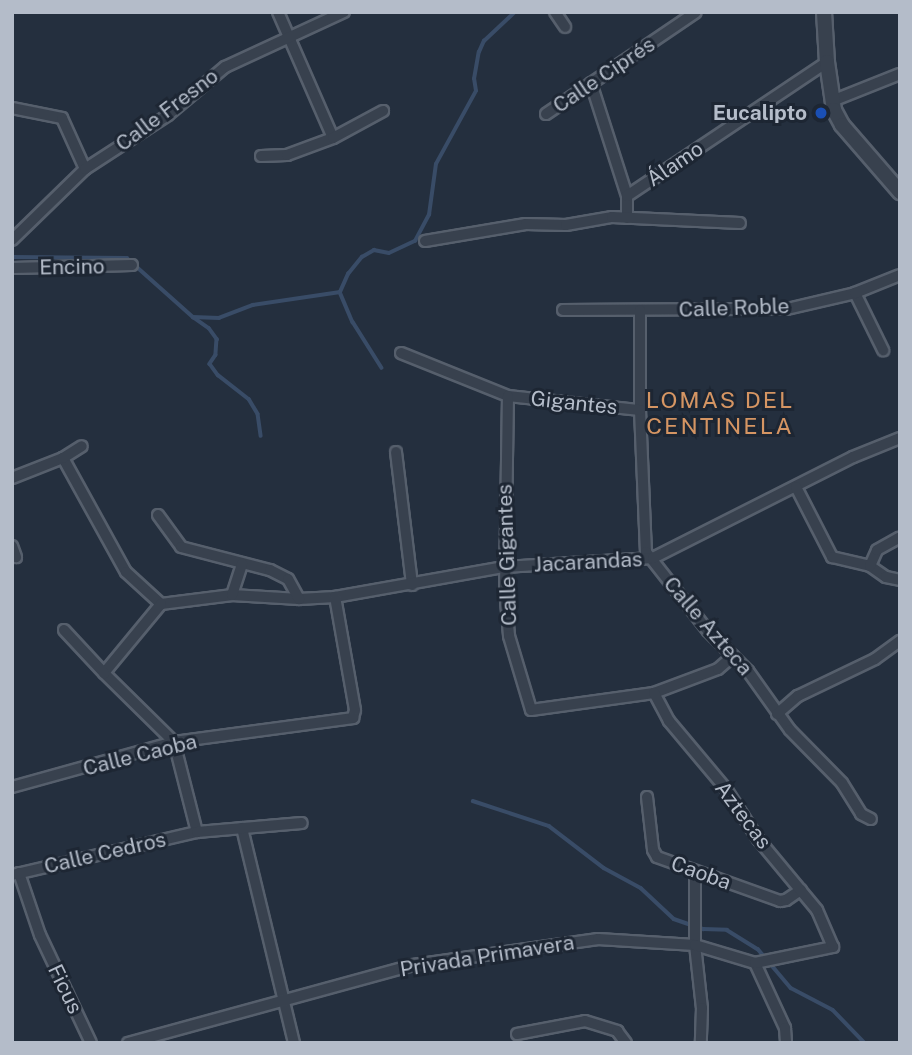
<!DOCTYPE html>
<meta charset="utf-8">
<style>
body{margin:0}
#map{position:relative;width:912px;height:1055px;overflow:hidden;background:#242f3e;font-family:"Public Sans",sans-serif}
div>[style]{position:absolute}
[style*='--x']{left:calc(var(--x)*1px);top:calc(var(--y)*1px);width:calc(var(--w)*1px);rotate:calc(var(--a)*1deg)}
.stream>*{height:3.5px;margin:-1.75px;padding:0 1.75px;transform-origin:1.75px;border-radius:1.75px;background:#394c67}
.roads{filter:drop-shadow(2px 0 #565f6c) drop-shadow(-2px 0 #565f6c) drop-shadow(0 2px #565f6c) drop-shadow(0 -2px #565f6c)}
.minor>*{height:10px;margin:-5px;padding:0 5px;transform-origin:5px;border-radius:5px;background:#38414e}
.tertiary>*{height:14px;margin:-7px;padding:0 7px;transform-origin:7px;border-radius:7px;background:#38414e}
.dots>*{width:19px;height:19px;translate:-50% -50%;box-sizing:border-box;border:4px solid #1d2633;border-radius:50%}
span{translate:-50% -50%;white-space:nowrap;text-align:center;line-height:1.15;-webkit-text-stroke:6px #1d2633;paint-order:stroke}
.street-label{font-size:21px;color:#b4bcc9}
.poi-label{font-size:21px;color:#b4bcc9;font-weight:700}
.right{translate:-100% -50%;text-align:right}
.neighbourhood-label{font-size:23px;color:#d59563;letter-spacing:2px}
.frame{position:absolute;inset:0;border:14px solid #b4bcc9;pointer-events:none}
</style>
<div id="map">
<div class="stream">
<div style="--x:12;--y:170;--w:9;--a:90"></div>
<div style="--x:12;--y:257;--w:115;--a:0.5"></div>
<div style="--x:127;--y:258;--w:89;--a:41.8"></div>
<div style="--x:193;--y:317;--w:19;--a:35"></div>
<div style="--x:209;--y:328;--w:14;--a:54"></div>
<div style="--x:217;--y:339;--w:16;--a:94"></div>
<div style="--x:216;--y:355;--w:11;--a:124"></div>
<div style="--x:210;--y:364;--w:14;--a:54"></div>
<div style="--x:218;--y:375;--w:39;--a:38"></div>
<div style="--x:249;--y:399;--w:17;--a:59"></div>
<div style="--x:258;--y:414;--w:22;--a:82"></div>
<div style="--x:340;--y:292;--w:33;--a:67"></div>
<div style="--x:353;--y:322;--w:54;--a:57.8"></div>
<div style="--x:193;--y:317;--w:26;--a:2"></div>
<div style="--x:219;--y:318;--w:36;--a:-21"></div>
<div style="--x:253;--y:305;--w:88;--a:-8.5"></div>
<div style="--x:340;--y:292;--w:20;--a:-66"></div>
<div style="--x:348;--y:274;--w:22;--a:-51"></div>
<div style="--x:362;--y:257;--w:14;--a:-30"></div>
<div style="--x:374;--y:250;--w:15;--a:11"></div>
<div style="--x:389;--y:253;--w:29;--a:-25"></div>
<div style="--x:415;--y:241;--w:30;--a:-62"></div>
<div style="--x:429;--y:215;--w:51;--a:-82.2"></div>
<div style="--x:436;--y:164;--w:83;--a:-61.3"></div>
<div style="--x:476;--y:91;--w:12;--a:-99"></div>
<div style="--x:474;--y:79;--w:27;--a:-80"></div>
<div style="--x:479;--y:52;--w:12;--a:-66"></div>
<div style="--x:484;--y:41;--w:42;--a:-43.1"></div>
<div style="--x:473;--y:801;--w:80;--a:18.2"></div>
<div style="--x:549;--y:826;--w:69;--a:37.4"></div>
<div style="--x:604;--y:868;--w:42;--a:28.4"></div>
<div style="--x:641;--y:888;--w:45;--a:43.2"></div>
<div style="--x:674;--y:919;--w:31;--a:19"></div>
<div style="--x:703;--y:929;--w:24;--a:2"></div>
<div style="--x:727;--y:930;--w:36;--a:32"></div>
<div style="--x:758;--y:949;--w:51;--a:49.8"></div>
<div style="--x:791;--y:988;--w:47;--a:27.6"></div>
<div style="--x:833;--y:1010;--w:46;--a:45.9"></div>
</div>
<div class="roads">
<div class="minor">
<div style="--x:278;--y:12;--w:137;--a:66.4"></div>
<div style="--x:555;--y:12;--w:18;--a:56"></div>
<div style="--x:591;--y:83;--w:119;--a:72.3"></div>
<div style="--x:627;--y:196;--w:22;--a:90"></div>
<div style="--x:832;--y:101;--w:73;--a:-21.7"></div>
<div style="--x:12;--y:108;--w:51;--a:11.3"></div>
<div style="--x:62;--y:118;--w:56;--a:65.7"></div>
<div style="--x:546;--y:114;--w:181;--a:-34.2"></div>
<div style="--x:261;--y:156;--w:26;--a:-2"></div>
<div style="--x:287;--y:155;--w:49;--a:-20.3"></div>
<div style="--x:333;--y:138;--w:57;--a:-28.4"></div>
<div style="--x:627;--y:196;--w:241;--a:-33.8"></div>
<div style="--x:12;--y:240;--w:102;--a:-44.2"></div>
<div style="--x:85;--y:169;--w:99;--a:-33"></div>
<div style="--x:168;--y:115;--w:75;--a:-40.1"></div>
<div style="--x:225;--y:67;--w:131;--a:-24.8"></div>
<div style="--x:425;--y:241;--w:102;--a:-9.6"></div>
<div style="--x:526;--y:224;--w:40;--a:1.4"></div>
<div style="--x:566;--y:225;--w:47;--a:-9.9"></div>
<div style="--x:612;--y:217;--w:128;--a:2.7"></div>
<div style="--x:12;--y:268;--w:120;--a:-1.4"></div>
<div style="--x:855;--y:293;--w:64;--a:63.8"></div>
<div style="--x:563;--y:310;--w:224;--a:-0.3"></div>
<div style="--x:787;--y:309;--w:70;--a:-13.2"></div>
<div style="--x:855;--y:293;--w:48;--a:-21.8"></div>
<div style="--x:640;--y:310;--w:100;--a:90"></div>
<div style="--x:640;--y:410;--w:142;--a:87.6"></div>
<div style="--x:646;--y:552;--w:100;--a:51.9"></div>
<div style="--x:708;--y:631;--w:57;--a:45"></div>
<div style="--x:748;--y:671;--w:72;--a:54.6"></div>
<div style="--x:790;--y:730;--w:74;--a:45.5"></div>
<div style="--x:842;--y:783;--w:36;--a:58"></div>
<div style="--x:861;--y:814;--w:11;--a:27"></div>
<div style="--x:401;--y:353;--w:115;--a:21.9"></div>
<div style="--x:508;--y:396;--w:133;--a:6.1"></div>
<div style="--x:508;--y:396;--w:193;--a:90.9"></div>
<div style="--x:505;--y:589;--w:47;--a:85.1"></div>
<div style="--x:509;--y:636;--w:77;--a:73.4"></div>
<div style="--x:531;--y:710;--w:124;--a:-7.9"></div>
<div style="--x:654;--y:693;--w:68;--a:-20.6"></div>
<div style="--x:718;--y:669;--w:20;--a:-41"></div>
<div style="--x:396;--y:452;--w:134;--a:83.1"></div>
<div style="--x:63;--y:458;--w:130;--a:61.1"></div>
<div style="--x:126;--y:572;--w:47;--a:42.4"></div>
<div style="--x:161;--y:604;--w:72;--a:-7.2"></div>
<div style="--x:232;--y:595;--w:67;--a:3.4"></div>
<div style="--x:299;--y:599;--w:36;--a:-3"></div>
<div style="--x:335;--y:597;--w:172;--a:-10.1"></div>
<div style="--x:504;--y:567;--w:149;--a:-3.5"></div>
<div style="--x:653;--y:558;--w:224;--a:-26.8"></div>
<div style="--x:853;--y:457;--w:51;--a:-22"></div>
<div style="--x:12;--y:478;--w:55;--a:-21.4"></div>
<div style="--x:63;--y:458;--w:22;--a:-32"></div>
<div style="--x:796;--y:487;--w:79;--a:62.8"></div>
<div style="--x:832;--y:557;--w:39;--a:13"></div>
<div style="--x:870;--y:566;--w:19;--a:35"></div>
<div style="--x:886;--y:577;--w:14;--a:12"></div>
<div style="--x:158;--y:515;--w:39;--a:54"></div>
<div style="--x:181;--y:547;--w:92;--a:14.5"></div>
<div style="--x:270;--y:570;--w:20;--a:27"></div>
<div style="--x:288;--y:579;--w:23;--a:61"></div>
<div style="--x:12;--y:546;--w:12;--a:70"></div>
<div style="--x:870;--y:566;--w:17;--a:-66"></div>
<div style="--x:877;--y:550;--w:26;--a:-29"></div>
<div style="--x:232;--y:595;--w:33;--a:-72"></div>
<div style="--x:161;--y:604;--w:89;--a:129.6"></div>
<div style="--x:104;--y:673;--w:98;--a:44.6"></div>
<div style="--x:64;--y:630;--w:59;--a:47.1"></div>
<div style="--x:777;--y:714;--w:28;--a:-41"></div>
<div style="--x:798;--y:696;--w:85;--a:-25.7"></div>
<div style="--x:875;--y:659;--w:31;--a:-36"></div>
<div style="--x:174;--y:742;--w:93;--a:75.7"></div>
<div style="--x:12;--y:787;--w:168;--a:-15.5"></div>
<div style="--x:174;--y:742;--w:181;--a:-7.6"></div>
<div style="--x:353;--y:718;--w:8;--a:-76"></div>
<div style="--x:355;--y:710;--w:115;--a:-100"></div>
<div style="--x:647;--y:797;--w:53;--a:83.5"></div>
<div style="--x:653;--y:850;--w:8;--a:60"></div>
<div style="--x:657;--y:857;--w:131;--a:19.7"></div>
<div style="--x:780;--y:901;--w:6;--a:-9"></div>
<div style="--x:786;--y:900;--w:18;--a:-34"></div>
<div style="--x:242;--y:828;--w:221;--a:76.4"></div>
<div style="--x:695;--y:872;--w:73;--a:90"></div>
<div style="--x:695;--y:945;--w:63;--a:83.7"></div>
<div style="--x:702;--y:1008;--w:35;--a:92"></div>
<div style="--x:19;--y:873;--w:65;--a:71.3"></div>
<div style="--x:40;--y:935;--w:119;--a:64.7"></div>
<div style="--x:12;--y:875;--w:190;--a:-13.1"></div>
<div style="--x:197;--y:832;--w:105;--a:-4.9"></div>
<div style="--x:755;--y:963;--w:72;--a:65.2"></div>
<div style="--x:785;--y:1028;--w:15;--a:86"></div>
<div style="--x:517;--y:1034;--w:69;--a:-10.8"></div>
<div style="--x:585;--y:1021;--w:34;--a:17"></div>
<div style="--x:617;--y:1031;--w:15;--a:53"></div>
<div style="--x:128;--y:1043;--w:295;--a:-15.3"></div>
<div style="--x:413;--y:965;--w:187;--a:-8"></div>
<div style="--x:598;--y:939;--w:97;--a:3.5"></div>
<div style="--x:695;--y:945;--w:63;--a:16.7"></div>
<div style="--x:755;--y:963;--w:80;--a:-11.6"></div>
<div style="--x:833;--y:947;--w:40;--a:-113.4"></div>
<div style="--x:817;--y:910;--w:92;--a:-129.7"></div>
<div style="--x:758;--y:839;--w:59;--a:-122.6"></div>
<div style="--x:726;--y:789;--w:89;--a:-130"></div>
<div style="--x:669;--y:721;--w:32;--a:-118"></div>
</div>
<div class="tertiary">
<div style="--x:824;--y:12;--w:50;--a:86.6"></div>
<div style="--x:827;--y:62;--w:49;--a:81.7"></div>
<div style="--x:834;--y:110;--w:17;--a:62"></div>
<div style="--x:842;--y:125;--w:89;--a:49.1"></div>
</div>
</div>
<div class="dots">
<div style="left:821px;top:113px;background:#1a4fb4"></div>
</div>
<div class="street-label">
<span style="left:604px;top:75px;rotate:-34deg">Calle Ciprés</span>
<span style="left:167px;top:110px;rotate:-37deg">Calle Fresno</span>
<span style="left:675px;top:164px;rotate:-34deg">Álamo</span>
<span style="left:72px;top:267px;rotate:-1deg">Encino</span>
<span style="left:734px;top:308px;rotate:-2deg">Calle Roble</span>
<span style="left:574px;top:403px;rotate:6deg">Gigantes</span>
<span style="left:507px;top:555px;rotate:-92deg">Calle Gigantes</span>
<span style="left:588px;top:562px;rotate:-3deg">Jacarandas</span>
<span style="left:708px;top:626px;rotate:49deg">Calle Azteca</span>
<span style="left:140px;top:755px;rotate:-14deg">Calle Caoba</span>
<span style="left:743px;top:815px;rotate:53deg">Aztecas</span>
<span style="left:105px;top:853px;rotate:-13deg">Calle Cedros</span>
<span style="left:701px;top:873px;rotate:20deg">Caoba</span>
<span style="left:487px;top:956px;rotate:-9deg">Privada Primavera</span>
<span style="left:65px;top:989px;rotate:64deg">Ficus</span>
</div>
<div class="poi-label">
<span class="right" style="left:807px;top:113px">Eucalipto</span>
</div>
<div class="neighbourhood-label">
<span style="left:720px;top:413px">LOMAS DEL<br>CENTINELA</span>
</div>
<div class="frame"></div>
</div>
